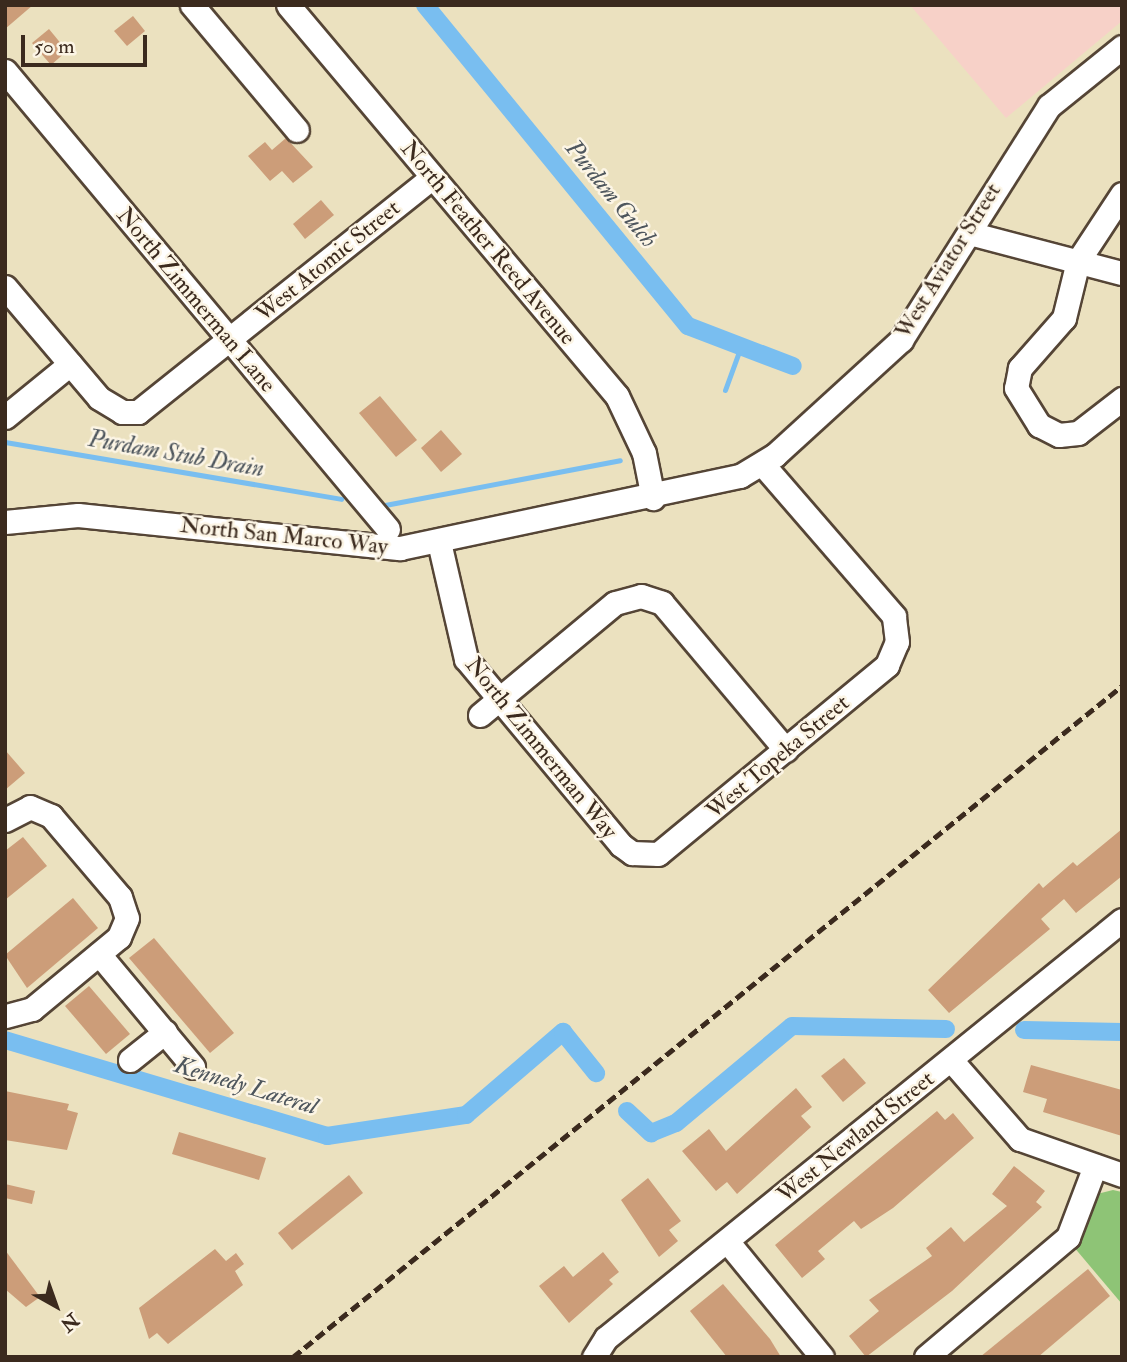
<!DOCTYPE html>
<style>
body{margin:0}
#map{position:relative;width:1127px;height:1362px;overflow:hidden;background:#ebe1bf;font-family:"IM FELL Double Pica",serif}
div>[style]{position:absolute}
[style*='--x']{left:calc(var(--x)*1px);top:calc(var(--y)*1px);width:calc(var(--w)*1px);rotate:calc(var(--a)*1deg)}
.built>*{inset:0;background:#f7d1c8}
.green>*{inset:0;background:#8ec476}
.stream>*{height:5px;margin:-2.5px;padding:0 2.5px;transform-origin:2.5px;border-radius:2.5px;background:#79bef0}
.canal>*{height:18px;margin:-9px;padding:0 9px;transform-origin:9px;border-radius:9px;background:#79bef0}
.building>*{inset:0;background:#cc9d79}
.roads{filter:drop-shadow(2px 0 #554536) drop-shadow(-2px 0 #554536) drop-shadow(0 2px #554536) drop-shadow(0 -2px #554536)}
.minor>*{height:23px;margin:-11.5px;padding:0 11.5px;transform-origin:11.5px;border-radius:11.5px;background:#fff}
.rail>*{height:5px;margin-top:-2.5px;transform-origin:0;background:repeating-linear-gradient(90deg,#3b2a1e 0 10px,transparent 0 15px)}
span{translate:-50% -50%;white-space:nowrap;text-align:center;line-height:1.15;-webkit-text-stroke:5px #fcf5e5;paint-order:stroke}
.street-label{font-size:23px;color:#3b2a1e}
.water-label{font-size:24px;color:#4e565d;font-style:italic}
.frame{position:absolute;inset:0;border:7px solid #3b2a1e;pointer-events:none}
.north{position:absolute;left:21px;top:1271px;width:70px;height:70px;-webkit-text-stroke:5px #fcf5e5;paint-order:stroke;rotate:140deg;font-size:19px;font-weight:700;line-height:28px;text-align:center;color:#3b2a1e}
.north::after{content:'';display:block;margin:auto;width:24px;height:32px;background:#3b2a1e;clip-path:polygon(50% 0,100% 100%,50% 72%,0 100%)}
.scale{position:absolute;left:21px;top:35px;width:126px;height:32px;box-sizing:border-box;border:4px solid #3b2a1e;border-top:0;padding-left:9px;font-size:21px;line-height:24px;white-space:nowrap;color:#3b2a1e;-webkit-text-stroke:5px #fcf5e5;paint-order:stroke}
</style>
<div id="map">
<div class="built">
<div style="clip-path:polygon(910px 5px,1122px 5px,1122px 21px,1006px 118px)"></div>
</div>
<div class="green">
<div style="clip-path:polygon(1113px 1190px,1122px 1192px,1122px 1304px,1073px 1246px,1097px 1194px)"></div>
</div>
<div class="stream">
<div style="--x:725;--y:390;--w:47;--a:-70"></div>
<div style="--x:5;--y:442;--w:341;--a:9.6"></div>
<div style="--x:385;--y:505;--w:239;--a:-10.8"></div>
</div>
<div class="canal">
<div style="--x:425;--y:5;--w:415;--a:50.7"></div>
<div style="--x:688;--y:326;--w:112;--a:20.9"></div>
<div style="--x:1024;--y:1030;--w:98;--a:1.2"></div>
<div style="--x:5;--y:1040;--w:336;--a:16.6"></div>
<div style="--x:327;--y:1136;--w:141;--a:-8.6"></div>
<div style="--x:466;--y:1115;--w:128;--a:-40.6"></div>
<div style="--x:563;--y:1032;--w:53;--a:51.2"></div>
<div style="--x:627;--y:1111;--w:33;--a:43"></div>
<div style="--x:651;--y:1133;--w:27;--a:-22"></div>
<div style="--x:676;--y:1123;--w:151;--a:-39.9"></div>
<div style="--x:792;--y:1026;--w:154;--a:1.1"></div>
</div>
<div class="building">
<div style="clip-path:polygon(5px 5px,33px 5px,5px 29px)"></div>
<div style="clip-path:polygon(133px 16px,145px 31px,127px 46px,114px 31px)"></div>
<div style="clip-path:polygon(49px 29px,67px 51px,51px 65px,32px 43px)"></div>
<div style="clip-path:polygon(286px 138px,313px 167px,293px 183px,282px 171px,270px 181px,248px 156px,265px 142px,272px 150px)"></div>
<div style="clip-path:polygon(321px 200px,334px 215px,305px 239px,293px 224px)"></div>
<div style="clip-path:polygon(380px 396px,417px 440px,396px 457px,359px 413px)"></div>
<div style="clip-path:polygon(441px 430px,462px 454px,441px 472px,421px 448px)"></div>
<div style="clip-path:polygon(5px 750px,25px 773px,5px 790px)"></div>
<div style="clip-path:polygon(1122px 829px,1122px 876px,1076px 913px,1064px 899px,1041px 919px,1050px 929px,949px 1013px,928px 990px,1039px 883px,1043px 888px,1073px 862px,1077px 866px)"></div>
<div style="clip-path:polygon(23px 837px,47px 866px,5px 900px,5px 851px)"></div>
<div style="clip-path:polygon(73px 898px,98px 928px,27px 988px,5px 955px)"></div>
<div style="clip-path:polygon(154px 938px,234px 1033px,210px 1053px,129px 958px)"></div>
<div style="clip-path:polygon(89px 986px,130px 1034px,106px 1054px,65px 1006px)"></div>
<div style="clip-path:polygon(844px 1058px,866px 1083px,843px 1102px,821px 1076px)"></div>
<div style="clip-path:polygon(1031px 1065px,1122px 1090px,1122px 1136px,1043px 1112px,1047px 1099px,1023px 1092px)"></div>
<div style="clip-path:polygon(796px 1088px,812px 1107px,801px 1116px,811px 1127px,737px 1194px,727px 1182px,716px 1191px,682px 1151px,709px 1129px,726px 1151px)"></div>
<div style="clip-path:polygon(5px 1091px,69px 1104px,67px 1110px,78px 1113px,67px 1150px,5px 1140px)"></div>
<div style="clip-path:polygon(937px 1111px,945px 1120px,953px 1113px,974px 1138px,893px 1208px,861px 1229px,854px 1221px,818px 1251px,825px 1259px,802px 1278px,775px 1245px)"></div>
<div style="clip-path:polygon(179px 1132px,266px 1158px,259px 1180px,172px 1154px)"></div>
<div style="clip-path:polygon(1014px 1166px,1045px 1191px,1036px 1202px,1042px 1207px,952px 1291px,866px 1357px,849px 1336px,879px 1311px,869px 1300px,932px 1256px,926px 1248px,951px 1227px,964px 1242px,1007px 1206px,992px 1194px)"></div>
<div style="clip-path:polygon(349px 1175px,363px 1193px,292px 1250px,278px 1233px)"></div>
<div style="clip-path:polygon(648px 1178px,681px 1221px,669px 1230px,678px 1241px,659px 1257px,621px 1200px)"></div>
<div style="clip-path:polygon(5px 1184px,35px 1191px,32px 1204px,5px 1198px)"></div>
<div style="clip-path:polygon(215px 1249px,226px 1261px,236px 1253px,244px 1264px,235px 1271px,243px 1285px,168px 1344px,157px 1333px,149px 1339px,139px 1308px)"></div>
<div style="clip-path:polygon(5px 1250px,40px 1297px,26px 1307px,5px 1289px)"></div>
<div style="clip-path:polygon(603px 1252px,619px 1272px,609px 1280px,613px 1284px,569px 1323px,539px 1286px,564px 1266px,573px 1277px)"></div>
<div style="clip-path:polygon(1088px 1269px,1110px 1296px,1038px 1357px,980px 1357px)"></div>
<div style="clip-path:polygon(723px 1284px,770px 1339px,781px 1357px,727px 1357px,690px 1311px)"></div>
</div>
<div class="roads">
<div class="minor">
<div style="--x:192;--y:5;--w:163;--a:50"></div>
<div style="--x:288;--y:5;--w:511;--a:49.92"></div>
<div style="--x:617;--y:396;--w:63;--a:64.7"></div>
<div style="--x:644;--y:453;--w:46;--a:78.7"></div>
<div style="--x:5;--y:71;--w:597;--a:50.1"></div>
<div style="--x:1122;--y:194;--w:80;--a:123.3"></div>
<div style="--x:1078;--y:261;--w:59;--a:103.8"></div>
<div style="--x:1064;--y:318;--w:67;--a:131.3"></div>
<div style="--x:1020;--y:368;--w:20;--a:101"></div>
<div style="--x:1016;--y:388;--w:44;--a:58.1"></div>
<div style="--x:1039;--y:425;--w:22;--a:27"></div>
<div style="--x:1059;--y:435;--w:19;--a:-6"></div>
<div style="--x:1078;--y:433;--w:56;--a:-37.7"></div>
<div style="--x:969;--y:233;--w:158;--a:14.7"></div>
<div style="--x:5;--y:287;--w:145;--a:49.7"></div>
<div style="--x:99;--y:398;--w:27;--a:31"></div>
<div style="--x:122;--y:412;--w:16;--a:0"></div>
<div style="--x:138;--y:412;--w:376;--a:-38.6"></div>
<div style="--x:5;--y:417;--w:84;--a:-39.2"></div>
<div style="--x:5;--y:522;--w:73;--a:-5.5"></div>
<div style="--x:78;--y:515;--w:324;--a:5.9"></div>
<div style="--x:400;--y:548;--w:348;--a:-12"></div>
<div style="--x:740;--y:476;--w:41;--a:-31"></div>
<div style="--x:775;--y:455;--w:171;--a:-42.4"></div>
<div style="--x:901;--y:340;--w:277;--a:-57.7"></div>
<div style="--x:1049;--y:106;--w:94;--a:-38.9"></div>
<div style="--x:439;--y:542;--w:120;--a:77"></div>
<div style="--x:466;--y:659;--w:242;--a:50.2"></div>
<div style="--x:621;--y:845;--w:14;--a:36"></div>
<div style="--x:632;--y:853;--w:26;--a:2"></div>
<div style="--x:658;--y:854;--w:297;--a:-39.5"></div>
<div style="--x:887;--y:665;--w:25;--a:-67"></div>
<div style="--x:897;--y:642;--w:26;--a:-97"></div>
<div style="--x:894;--y:616;--w:200;--a:-130.9"></div>
<div style="--x:480;--y:715;--w:175;--a:-39.7"></div>
<div style="--x:615;--y:603;--w:27;--a:-15"></div>
<div style="--x:641;--y:596;--w:22;--a:18"></div>
<div style="--x:662;--y:603;--w:192;--a:49.9"></div>
<div style="--x:5;--y:820;--w:28;--a:-27"></div>
<div style="--x:30;--y:807;--w:23;--a:23"></div>
<div style="--x:51;--y:816;--w:106;--a:49.6"></div>
<div style="--x:120;--y:897;--w:22;--a:72"></div>
<div style="--x:127;--y:918;--w:21;--a:113"></div>
<div style="--x:119;--y:937;--w:113;--a:140.4"></div>
<div style="--x:32;--y:1009;--w:28;--a:165"></div>
<div style="--x:99;--y:954;--w:147;--a:50.2"></div>
<div style="--x:130;--y:1060;--w:45;--a:-38.7"></div>
<div style="--x:951;--y:1060;--w:105;--a:48.9"></div>
<div style="--x:1020;--y:1139;--w:108;--a:19.4"></div>
<div style="--x:727;--y:1241;--w:150;--a:50.7"></div>
<div style="--x:594;--y:1357;--w:22;--a:-58"></div>
<div style="--x:606;--y:1338;--w:664;--a:-39.01"></div>
<div style="--x:926;--y:1357;--w:186;--a:-40.2"></div>
<div style="--x:1068;--y:1237;--w:76;--a:-69.2"></div>
</div>
</div>
<div class="rail">
<div style="--x:293;--y:1357;--w:1067;--a:-38.99"></div>
</div>
<div class="street-label">
<span style="left:488px;top:243px;rotate:50deg">North Feather Reed Avenue</span>
<span style="left:328px;top:261px;rotate:-39deg">West Atomic Street</span>
<span style="left:948px;top:261px;rotate:-58deg">West Aviator Street</span>
<span style="left:196px;top:300px;rotate:50deg">North Zimmerman Lane</span>
<span style="left:284px;top:536px;rotate:6deg">North San Marco Way</span>
<span style="left:541px;top:748px;rotate:51deg">North Zimmerman Way</span>
<span style="left:778px;top:757px;rotate:-40deg">West Topeka Street</span>
<span style="left:856px;top:1137px;rotate:-39deg">West Newland Street</span>
</div>
<div class="water-label">
<span style="left:611px;top:194px;rotate:51deg">Purdam Gulch</span>
<span style="left:176px;top:454px;rotate:10deg">Purdam Stub Drain</span>
<span style="left:246px;top:1086px;rotate:17deg">Kennedy Lateral</span>
</div>
<div class="frame"></div>
<div class="north">N</div>
<div class="scale">50 m</div>
</div>
